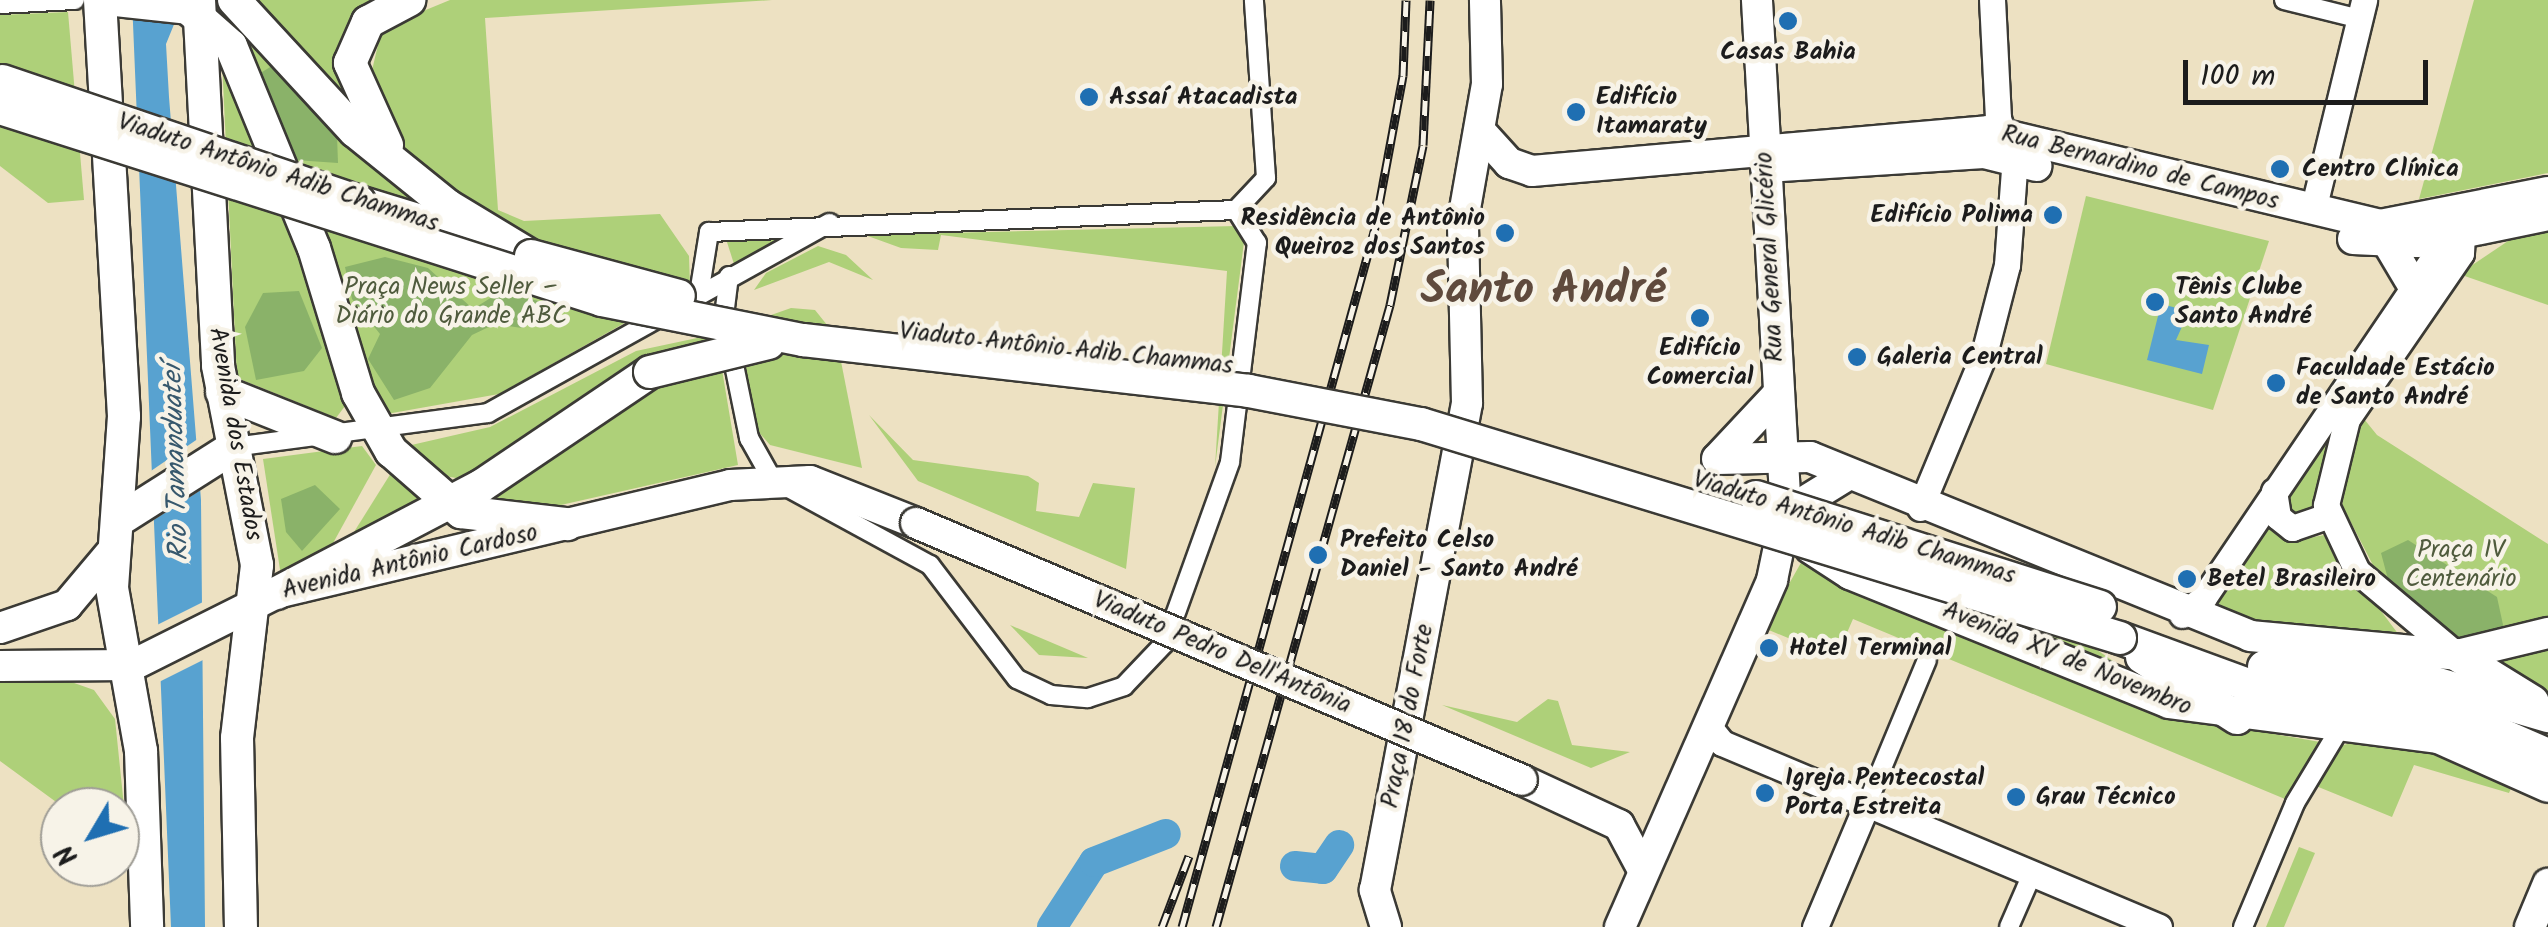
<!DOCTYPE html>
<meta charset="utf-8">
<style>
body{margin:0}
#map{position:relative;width:2548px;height:927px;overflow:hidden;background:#ede1c2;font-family:Kalam,sans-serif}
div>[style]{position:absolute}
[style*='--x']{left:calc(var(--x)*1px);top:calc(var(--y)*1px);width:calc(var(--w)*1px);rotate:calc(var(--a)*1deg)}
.green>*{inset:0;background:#aed079}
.forest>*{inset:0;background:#8ab269}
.water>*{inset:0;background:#58a2d0}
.pier>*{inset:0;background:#ede1c2}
.river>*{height:30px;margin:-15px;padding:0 15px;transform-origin:15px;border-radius:15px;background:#58a2d0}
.roads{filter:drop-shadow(2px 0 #3b3a35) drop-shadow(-2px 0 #3b3a35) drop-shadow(0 2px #3b3a35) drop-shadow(0 -2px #3b3a35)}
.street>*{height:18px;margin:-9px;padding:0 9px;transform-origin:9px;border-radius:9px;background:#fff}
.secondary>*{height:25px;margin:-12.5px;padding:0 12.5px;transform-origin:12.5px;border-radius:12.5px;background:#fff}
.primary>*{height:30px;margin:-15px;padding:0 15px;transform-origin:15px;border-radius:15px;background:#fff}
.highway>*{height:32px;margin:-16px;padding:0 16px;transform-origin:16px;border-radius:16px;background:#fff}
.rail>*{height:9px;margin-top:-4.5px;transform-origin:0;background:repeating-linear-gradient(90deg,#f7f3e8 0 15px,#1c1c1c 0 30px);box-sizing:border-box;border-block:2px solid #1c1c1c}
.bridges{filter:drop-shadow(2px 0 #3b3a35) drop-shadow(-2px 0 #3b3a35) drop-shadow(0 2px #3b3a35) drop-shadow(0 -2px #3b3a35)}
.primary-bridge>*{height:30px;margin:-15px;padding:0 15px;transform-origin:15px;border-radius:15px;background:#fff}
.highway-bridge>*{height:32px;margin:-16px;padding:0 16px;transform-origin:16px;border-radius:16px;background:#fff}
.dots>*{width:28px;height:28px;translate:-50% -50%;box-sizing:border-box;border:5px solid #f7f3e8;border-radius:50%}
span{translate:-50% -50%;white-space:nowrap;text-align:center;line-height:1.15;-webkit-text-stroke:9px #f7f3e8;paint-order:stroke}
.poi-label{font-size:25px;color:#1c1c1c;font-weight:700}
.left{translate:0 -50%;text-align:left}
.right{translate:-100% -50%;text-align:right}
.street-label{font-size:25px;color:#1c1c1c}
.park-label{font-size:25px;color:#4f5b3d}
.water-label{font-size:28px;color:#37586d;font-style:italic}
.town-label{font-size:45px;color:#5f4a3d;font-weight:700}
.north{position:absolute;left:40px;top:787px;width:100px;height:100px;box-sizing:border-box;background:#f7f3e8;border:2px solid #9f9d96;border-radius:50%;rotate:232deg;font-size:28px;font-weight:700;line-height:40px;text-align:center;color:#1c1c1c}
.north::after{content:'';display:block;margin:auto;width:35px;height:45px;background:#1f6fb2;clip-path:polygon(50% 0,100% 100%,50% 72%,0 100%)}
.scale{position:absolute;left:2183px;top:60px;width:245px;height:45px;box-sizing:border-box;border:5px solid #1c1c1c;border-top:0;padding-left:12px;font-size:30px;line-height:35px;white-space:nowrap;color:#1c1c1c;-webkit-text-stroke:8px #f7f3e8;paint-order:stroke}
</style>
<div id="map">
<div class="green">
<div style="clip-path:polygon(255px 0,381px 0,342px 84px,345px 94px,369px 83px,382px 28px,450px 0,772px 0,485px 18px,498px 210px,524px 221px,660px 214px,689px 256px,690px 286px,499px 394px,381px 415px,230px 24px,306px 57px)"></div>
<div style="clip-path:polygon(2474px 0,2548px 0,2548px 173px,2419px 199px)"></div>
<div style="clip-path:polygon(68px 12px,84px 200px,48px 203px,0 166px,0 15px)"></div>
<div style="clip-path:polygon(222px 61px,314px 294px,345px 406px,336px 418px,237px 378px)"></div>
<div style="clip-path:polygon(2086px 196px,2269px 241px,2213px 410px,2046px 364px)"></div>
<div style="clip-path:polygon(1236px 226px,1244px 242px,1215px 467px,1227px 271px,941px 235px,938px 250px,901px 248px,865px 235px)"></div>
<div style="clip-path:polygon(2548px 226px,2548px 305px,2459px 274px,2514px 237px)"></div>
<div style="clip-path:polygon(726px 239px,776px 238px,777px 240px,734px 264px)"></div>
<div style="clip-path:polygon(818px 246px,846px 255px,873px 280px,829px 262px,754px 290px,766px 273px)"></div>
<div style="clip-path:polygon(791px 308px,815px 310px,836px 336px,862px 468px,770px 445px,756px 429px,735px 328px)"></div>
<div style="clip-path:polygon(716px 334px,738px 465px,552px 507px,478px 508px,518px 442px,462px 479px,439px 475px,407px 446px,490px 427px,636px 351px)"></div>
<div style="clip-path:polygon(2360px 414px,2377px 435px,2548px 544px,2548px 624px,2458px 639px,2376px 571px,2342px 505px)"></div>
<div style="clip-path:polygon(869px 415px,913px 460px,1028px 476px,1039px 483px,1036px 511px,1079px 517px,1093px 483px,1135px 488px,1126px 569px,918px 481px)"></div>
<div style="clip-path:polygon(2337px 421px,2318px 505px,2298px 520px,2281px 506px)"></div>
<div style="clip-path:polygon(362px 446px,376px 465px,332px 545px,281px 576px,263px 459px)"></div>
<div style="clip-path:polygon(391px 473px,425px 502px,349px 540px)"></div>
<div style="clip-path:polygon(2267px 525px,2294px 541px,2324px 535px,2399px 635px,2308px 634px,2208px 613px)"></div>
<div style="clip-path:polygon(1802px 561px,1836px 582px,2216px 724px,2320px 742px,2285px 799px,1853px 619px,1836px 658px,1764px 628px)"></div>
<div style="clip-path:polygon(1869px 570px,2084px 641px,2148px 685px)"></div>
<div style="clip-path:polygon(1010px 625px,1088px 658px,1039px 655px)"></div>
<div style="clip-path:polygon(2548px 640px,2548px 691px,2491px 658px)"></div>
<div style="clip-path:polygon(60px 678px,94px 690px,115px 719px,129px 855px,120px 848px,120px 807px,63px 807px,0 761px,0 681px)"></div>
<div style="clip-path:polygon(1548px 699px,1558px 701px,1572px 745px,1630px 752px,1591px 768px,1442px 705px,1517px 722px)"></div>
<div style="clip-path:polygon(2354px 742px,2428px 747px,2514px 781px,2509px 793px,2414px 765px,2392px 817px,2316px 786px,2337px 747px)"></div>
<div style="clip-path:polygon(2299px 847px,2315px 853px,2284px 927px,2266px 927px)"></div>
</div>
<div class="forest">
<div style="clip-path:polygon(275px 64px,337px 136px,338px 163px,295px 160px,259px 74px)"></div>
<div style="clip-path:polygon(385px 257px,428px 268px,473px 309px,500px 292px,547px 303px,522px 328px,495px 324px,472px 335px,430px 388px,394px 400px,368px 359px,380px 334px,352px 299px,345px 267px)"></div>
<div style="clip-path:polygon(299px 291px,322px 348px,304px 371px,256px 380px,245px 327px,263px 293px)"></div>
<div style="clip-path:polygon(315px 485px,340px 509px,302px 551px,286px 532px,281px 499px)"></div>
<div style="clip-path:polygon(2408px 540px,2497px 597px,2505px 634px,2458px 639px,2389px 583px,2381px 553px)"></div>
</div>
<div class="water">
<div style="clip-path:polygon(132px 0,175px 22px,166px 44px,169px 97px,201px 500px,205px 927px,171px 927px)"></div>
<div style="clip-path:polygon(2161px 304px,2189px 311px,2176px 340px,2209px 345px,2202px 374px,2147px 360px)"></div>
</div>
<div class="pier">
<div style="clip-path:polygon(202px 436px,204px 488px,152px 521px,148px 473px)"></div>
<div style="clip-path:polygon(207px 600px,207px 658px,157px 683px,153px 627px)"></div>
</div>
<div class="river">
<div style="--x:1295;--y:866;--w:28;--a:6"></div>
<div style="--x:1323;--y:869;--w:29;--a:-56"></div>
<div style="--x:1052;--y:927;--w:77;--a:-57.1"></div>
<div style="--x:1094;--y:862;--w:77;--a:-21.3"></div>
</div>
<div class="roads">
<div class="street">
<div style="--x:2284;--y:0;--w:78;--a:14"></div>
<div style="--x:0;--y:4;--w:75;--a:-3.1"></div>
<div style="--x:1236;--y:210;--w:44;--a:-46.8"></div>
<div style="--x:1266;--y:178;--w:178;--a:-93.9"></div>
<div style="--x:729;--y:276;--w:40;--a:97.1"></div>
<div style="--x:724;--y:316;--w:125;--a:78.4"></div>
<div style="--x:749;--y:438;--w:47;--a:60.7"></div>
<div style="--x:772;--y:479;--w:180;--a:28.6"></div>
<div style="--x:930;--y:565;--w:143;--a:52.7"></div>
<div style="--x:1017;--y:679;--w:38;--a:25"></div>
<div style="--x:1051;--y:695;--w:37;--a:5"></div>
<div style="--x:1088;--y:698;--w:38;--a:-18"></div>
<div style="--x:1124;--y:686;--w:59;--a:-46.4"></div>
<div style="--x:1165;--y:643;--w:192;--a:-70.2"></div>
<div style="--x:1230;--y:462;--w:221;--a:-83"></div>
<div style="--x:1257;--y:243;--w:39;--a:-122"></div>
<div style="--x:699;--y:294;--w:63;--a:-80.8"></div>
<div style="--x:709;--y:232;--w:527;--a:-2.39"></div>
<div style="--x:234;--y:447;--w:256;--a:-7.6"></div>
<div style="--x:488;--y:413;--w:391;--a:-29.1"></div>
<div style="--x:1867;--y:804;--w:156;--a:-67.4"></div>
<div style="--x:2009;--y:927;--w:58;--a:-66.5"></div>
<div style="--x:2243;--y:927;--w:134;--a:-67.2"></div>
<div style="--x:2295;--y:803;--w:85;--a:-58.9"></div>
</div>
<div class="secondary">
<div style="--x:2313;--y:210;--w:216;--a:-76.3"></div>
<div style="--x:2274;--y:491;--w:26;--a:81"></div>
<div style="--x:2278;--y:517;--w:18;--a:38"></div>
<div style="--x:2292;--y:528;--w:37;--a:-19"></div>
<div style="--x:1920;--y:508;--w:167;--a:-67.4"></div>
<div style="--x:1984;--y:354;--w:92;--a:-75.5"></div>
<div style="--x:2007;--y:265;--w:95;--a:-85.8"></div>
<div style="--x:2014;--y:170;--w:54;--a:-107.1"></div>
<div style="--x:1998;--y:118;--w:118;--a:-92.9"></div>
<div style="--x:2182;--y:615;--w:28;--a:-39"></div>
<div style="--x:2204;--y:597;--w:435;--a:-55.9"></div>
<div style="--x:2457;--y:655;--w:131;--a:-140"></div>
<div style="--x:2357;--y:571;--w:73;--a:-115.2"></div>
<div style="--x:2326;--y:505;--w:89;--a:-76.3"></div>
<div style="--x:2347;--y:419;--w:201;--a:-55.5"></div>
<div style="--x:2461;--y:253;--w:19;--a:-87"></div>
<div style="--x:1710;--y:728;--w:19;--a:51"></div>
<div style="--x:1722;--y:743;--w:474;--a:22.8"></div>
<div style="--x:1815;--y:927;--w:134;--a:-67.1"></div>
</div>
<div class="primary">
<div style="--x:1481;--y:132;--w:42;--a:47.9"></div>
<div style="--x:1509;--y:163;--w:24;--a:19"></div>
<div style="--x:1532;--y:171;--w:459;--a:-5"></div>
<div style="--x:1989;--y:131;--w:402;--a:13.5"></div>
<div style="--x:2380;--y:225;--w:171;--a:-11.1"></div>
<div style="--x:1766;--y:167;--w:218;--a:-3.7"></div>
<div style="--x:1984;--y:153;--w:54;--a:14"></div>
<div style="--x:2353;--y:239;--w:64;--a:2.7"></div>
<div style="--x:2417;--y:242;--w:134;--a:-11.6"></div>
<div style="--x:2389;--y:245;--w:49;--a:59.2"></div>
<div style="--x:1718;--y:458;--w:86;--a:-46.9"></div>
<div style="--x:1717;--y:459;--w:93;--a:-1.2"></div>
<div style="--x:1810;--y:457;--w:475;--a:22.1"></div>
<div style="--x:2250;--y:636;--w:208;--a:5.2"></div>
<div style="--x:2457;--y:655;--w:94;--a:-13.6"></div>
<div style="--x:1786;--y:513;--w:70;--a:-31.7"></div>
<div style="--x:1810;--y:548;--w:48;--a:33"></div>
<div style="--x:1850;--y:574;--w:344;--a:22"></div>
<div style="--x:2169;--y:703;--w:271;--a:7.4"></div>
<div style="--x:2438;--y:738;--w:120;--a:24"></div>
<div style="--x:0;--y:628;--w:71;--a:-18.9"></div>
<div style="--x:67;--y:605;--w:73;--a:-50"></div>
<div style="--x:0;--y:666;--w:133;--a:-0.4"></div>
<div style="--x:133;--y:665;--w:161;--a:-26.6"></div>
<div style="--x:277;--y:593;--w:466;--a:-13.4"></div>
<div style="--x:730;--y:485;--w:80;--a:-2.9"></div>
<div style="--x:810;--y:481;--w:114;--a:21.6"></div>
<div style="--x:1522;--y:780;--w:107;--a:24.9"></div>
<div style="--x:1619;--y:825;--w:51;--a:61.9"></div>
<div style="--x:1386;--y:927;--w:39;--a:-107"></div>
<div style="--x:1375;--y:890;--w:496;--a:-79.3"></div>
<div style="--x:1467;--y:403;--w:183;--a:-91.3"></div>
<div style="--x:1463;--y:220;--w:138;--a:-80"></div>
<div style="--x:1487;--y:84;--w:84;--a:-91.4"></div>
<div style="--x:1620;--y:927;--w:379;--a:-66.3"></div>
<div style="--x:1772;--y:580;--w:68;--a:-78.2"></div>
<div style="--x:1786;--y:513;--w:514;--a:-93.24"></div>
<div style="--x:2530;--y:927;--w:47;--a:-67.3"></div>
</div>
<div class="highway">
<div style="--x:100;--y:0;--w:417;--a:86.7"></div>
<div style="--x:124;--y:416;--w:172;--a:94"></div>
<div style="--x:112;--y:588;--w:166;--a:79.9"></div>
<div style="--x:141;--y:751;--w:176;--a:88"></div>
<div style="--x:116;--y:0;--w:72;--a:6.3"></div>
<div style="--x:188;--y:8;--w:57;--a:41.5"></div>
<div style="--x:231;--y:46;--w:218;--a:67.7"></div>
<div style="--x:314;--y:248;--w:152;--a:73.1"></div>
<div style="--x:358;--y:393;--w:67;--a:60.4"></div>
<div style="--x:391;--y:451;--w:93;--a:41.1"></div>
<div style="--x:461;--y:512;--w:107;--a:6.5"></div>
<div style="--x:199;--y:0;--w:366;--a:87"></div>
<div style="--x:218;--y:366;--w:203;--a:78.9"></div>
<div style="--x:257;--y:565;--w:174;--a:96.6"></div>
<div style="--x:237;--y:738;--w:189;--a:88.8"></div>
<div style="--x:234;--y:0;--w:178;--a:47.3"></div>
<div style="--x:355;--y:131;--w:119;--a:38.9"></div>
<div style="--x:448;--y:206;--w:97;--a:31.1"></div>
<div style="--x:387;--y:145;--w:90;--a:-114.3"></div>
<div style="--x:350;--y:63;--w:45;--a:-66.3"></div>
<div style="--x:368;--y:22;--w:47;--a:-28.2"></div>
<div style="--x:359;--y:202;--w:126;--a:17.1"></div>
<div style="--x:222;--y:392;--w:122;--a:21.7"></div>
<div style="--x:119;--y:520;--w:136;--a:-32.4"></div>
<div style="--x:277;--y:593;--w:230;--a:-27.7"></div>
<div style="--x:481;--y:486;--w:204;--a:-34"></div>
<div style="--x:2120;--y:638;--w:146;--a:20.1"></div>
<div style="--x:2257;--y:688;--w:186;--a:6.5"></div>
<div style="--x:2442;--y:709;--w:116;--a:23.5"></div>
<div style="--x:2457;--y:655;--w:89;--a:31.7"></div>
<div style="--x:2142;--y:657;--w:113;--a:32.7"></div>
<div style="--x:2264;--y:667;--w:147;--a:3.5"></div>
<div style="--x:2411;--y:676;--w:143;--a:16.3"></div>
</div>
</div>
<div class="rail">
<div style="--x:1162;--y:927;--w:76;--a:-69.2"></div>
<div style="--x:1182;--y:927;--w:721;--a:-74.56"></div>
<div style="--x:1374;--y:232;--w:159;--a:-79.5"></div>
<div style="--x:1403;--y:76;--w:76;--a:-87.7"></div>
<div style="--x:1216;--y:927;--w:646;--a:-74.37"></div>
<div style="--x:1390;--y:305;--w:163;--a:-78.3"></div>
<div style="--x:1423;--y:145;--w:145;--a:-87.2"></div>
</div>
<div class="bridges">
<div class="primary-bridge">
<div style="--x:916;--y:523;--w:658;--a:22.98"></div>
</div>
<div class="highway-bridge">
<div style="--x:2;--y:81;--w:377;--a:18.7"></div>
<div style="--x:0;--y:108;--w:632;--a:17.69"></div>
<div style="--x:602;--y:300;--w:205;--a:11.3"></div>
<div style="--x:803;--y:340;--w:449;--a:6.5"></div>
<div style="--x:1249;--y:391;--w:175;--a:10.9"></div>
<div style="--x:1421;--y:424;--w:731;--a:17.02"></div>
<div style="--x:531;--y:256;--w:153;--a:15.1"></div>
<div style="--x:650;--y:372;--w:122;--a:-13.8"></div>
<div style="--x:1756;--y:497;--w:361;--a:17.7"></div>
</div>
</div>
<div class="dots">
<div style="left:1788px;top:21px;background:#1f6fb2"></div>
<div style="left:1089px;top:97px;background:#1f6fb2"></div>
<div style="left:1576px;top:112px;background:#1f6fb2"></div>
<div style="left:2280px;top:169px;background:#1f6fb2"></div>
<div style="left:2053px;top:215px;background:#1f6fb2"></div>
<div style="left:1505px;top:233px;background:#1f6fb2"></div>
<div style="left:2155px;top:302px;background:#1f6fb2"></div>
<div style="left:1700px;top:318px;background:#1f6fb2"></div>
<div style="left:1857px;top:357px;background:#1f6fb2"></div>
<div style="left:2276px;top:383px;background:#1f6fb2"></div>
<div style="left:1318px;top:555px;background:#1f6fb2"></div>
<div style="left:2187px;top:579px;background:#1f6fb2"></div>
<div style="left:1769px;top:648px;background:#1f6fb2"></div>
<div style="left:1765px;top:793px;background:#1f6fb2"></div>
<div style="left:2016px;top:797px;background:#1f6fb2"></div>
</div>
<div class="poi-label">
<span style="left:1788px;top:52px">Casas Bahia</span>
<span class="left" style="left:1109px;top:97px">Assaí Atacadista</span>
<span class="left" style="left:1596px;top:112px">Edifício<br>Itamaraty</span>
<span class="left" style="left:2302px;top:169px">Centro Clínica</span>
<span class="right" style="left:2033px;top:215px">Edifício Polima</span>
<span class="right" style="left:1485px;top:233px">Residência de Antônio<br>Queiroz dos Santos</span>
<span class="left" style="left:2175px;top:302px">Tênis Clube<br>Santo André</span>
<span style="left:1700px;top:363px">Edifício<br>Comercial</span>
<span class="left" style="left:1877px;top:357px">Galeria Central</span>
<span class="left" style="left:2296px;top:383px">Faculdade Estácio<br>de Santo André</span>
<span class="left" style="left:1340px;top:555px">Prefeito Celso<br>Daniel - Santo André</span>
<span class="left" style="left:2207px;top:579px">Betel Brasileiro</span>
<span class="left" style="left:1789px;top:648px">Hotel Terminal</span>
<span class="left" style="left:1785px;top:793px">Igreja Pentecostal<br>Porta Estreita</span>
<span class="left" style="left:2036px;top:797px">Grau Técnico</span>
</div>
<div class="street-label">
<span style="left:2140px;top:168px;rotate:14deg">Rua Bernardino de Campos</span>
<span style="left:278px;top:173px;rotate:18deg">Viaduto Antônio Adib Chammas</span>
<span style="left:1770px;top:257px;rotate:-93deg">Rua General Glicério</span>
<span style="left:1066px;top:349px;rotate:6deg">Viaduto Antônio Adib Chammas</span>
<span style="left:235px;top:434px;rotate:80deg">Avenida dos Estados</span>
<span style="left:1854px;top:528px;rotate:17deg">Viaduto Antônio Adib Chammas</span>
<span style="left:410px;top:562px;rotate:-13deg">Avenida Antônio Cardoso</span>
<span style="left:1222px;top:653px;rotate:23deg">Viaduto Pedro Dell'Antônia</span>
<span style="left:2067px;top:659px;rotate:22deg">Avenida XV de Novembro</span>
<span style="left:1408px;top:716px;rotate:-79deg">Praça 18 do Forte</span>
</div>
<div class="park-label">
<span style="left:451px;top:302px">Praça News Seller –<br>Diário do Grande ABC</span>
<span style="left:2461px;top:565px">Praça IV<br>Centenário</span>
</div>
<div class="water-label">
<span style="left:177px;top:463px;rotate:-92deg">Rio Tamanduateí</span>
</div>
<div class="town-label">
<span style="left:1543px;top:292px">Santo André</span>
</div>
<div class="north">N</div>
<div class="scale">100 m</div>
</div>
